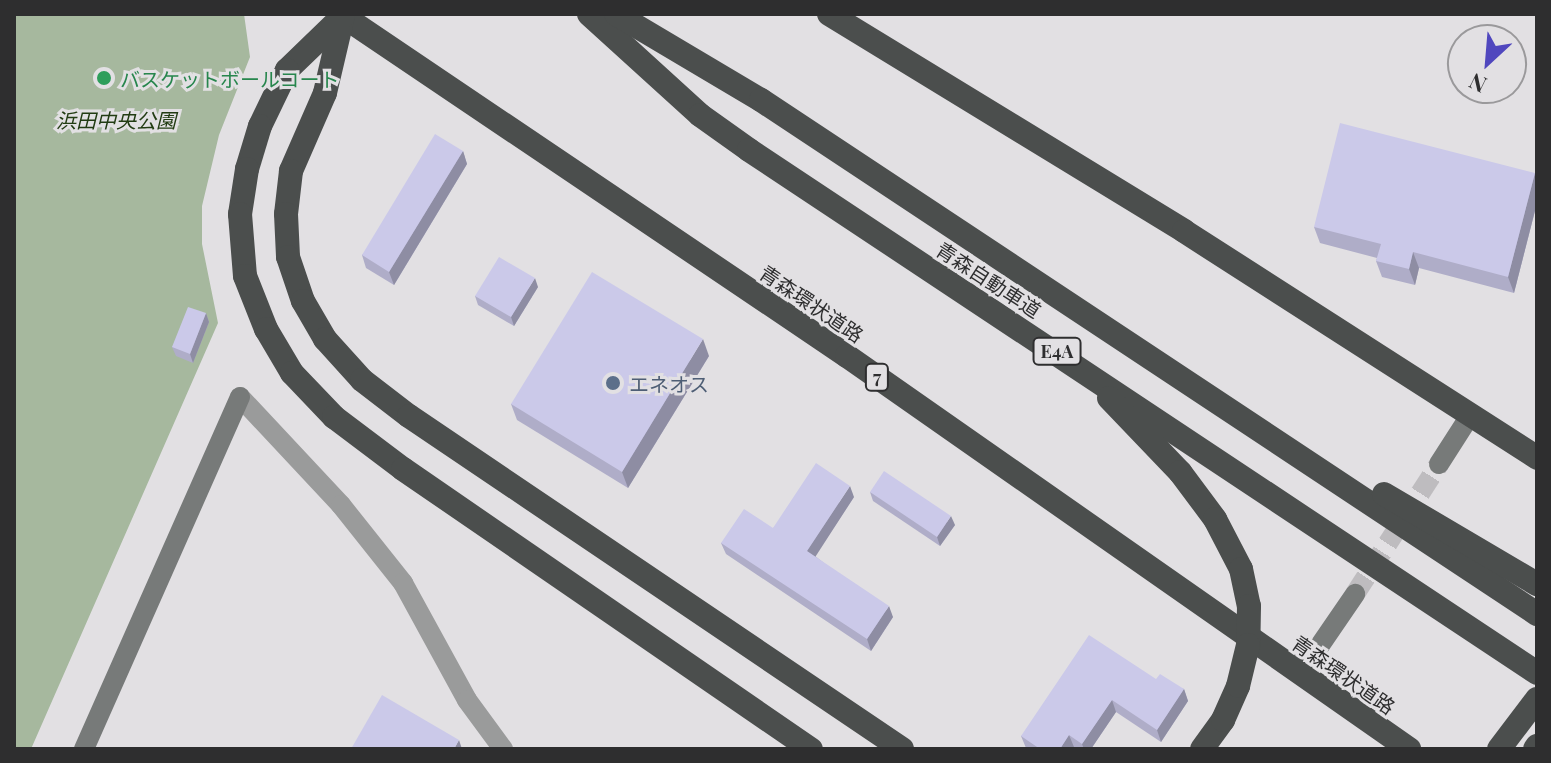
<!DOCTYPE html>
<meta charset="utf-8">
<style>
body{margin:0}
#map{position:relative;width:1551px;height:763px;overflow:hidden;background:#e2e0e3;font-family:"Playfair Display","Noto Sans JP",serif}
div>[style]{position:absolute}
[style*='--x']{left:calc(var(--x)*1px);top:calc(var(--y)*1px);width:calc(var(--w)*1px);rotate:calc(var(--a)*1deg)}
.green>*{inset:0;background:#a6b89e}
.secondary-tunnel>*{height:20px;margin-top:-10px;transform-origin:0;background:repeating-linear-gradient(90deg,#bebcbf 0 20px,transparent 0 30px)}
.street>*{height:20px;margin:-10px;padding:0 10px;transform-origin:10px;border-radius:10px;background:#9a9b9b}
.secondary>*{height:20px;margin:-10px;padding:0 10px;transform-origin:10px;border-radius:10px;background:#777a79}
.highway>*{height:24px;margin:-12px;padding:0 12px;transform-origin:12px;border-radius:12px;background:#4b4e4d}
.highway-bridge>*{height:24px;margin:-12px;padding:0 12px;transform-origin:12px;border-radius:12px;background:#4b4e4d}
.wall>*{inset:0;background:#afadc8}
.shaded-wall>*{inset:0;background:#8e8da3}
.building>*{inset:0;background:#cbc9e9}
.dots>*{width:22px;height:22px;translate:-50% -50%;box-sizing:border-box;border:4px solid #e2e0e3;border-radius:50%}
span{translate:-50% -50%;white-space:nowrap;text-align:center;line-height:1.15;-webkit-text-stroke:6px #e2e0e3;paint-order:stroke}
.shield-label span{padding:2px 6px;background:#e2e0e3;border:2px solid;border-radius:6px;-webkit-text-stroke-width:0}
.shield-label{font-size:18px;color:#2e2e2f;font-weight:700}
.leisure-label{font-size:20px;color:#27864d}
.left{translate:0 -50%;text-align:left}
.park-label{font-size:20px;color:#223c13;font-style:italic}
.street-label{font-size:20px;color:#2e2e2f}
.service-label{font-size:20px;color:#4e5e75}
.frame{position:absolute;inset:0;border:16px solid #2e2e2f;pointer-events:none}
.north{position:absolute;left:1447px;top:24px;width:80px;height:80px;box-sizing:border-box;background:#e2e0e3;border:2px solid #9a999b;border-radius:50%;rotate:206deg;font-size:22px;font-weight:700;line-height:32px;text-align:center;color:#2e2e2f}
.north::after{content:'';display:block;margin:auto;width:28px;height:36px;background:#5047be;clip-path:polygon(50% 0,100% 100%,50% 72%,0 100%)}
</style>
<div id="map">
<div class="green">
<div style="clip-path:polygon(14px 14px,244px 14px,250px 57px,219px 135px,202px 206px,202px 244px,218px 323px,31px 749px,14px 749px)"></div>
</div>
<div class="secondary-tunnel">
<div style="--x:1355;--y:594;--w:155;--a:-57.1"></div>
</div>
<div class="street">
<div style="--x:240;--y:397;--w:148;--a:46.9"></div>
<div style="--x:341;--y:505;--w:100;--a:51.5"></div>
<div style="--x:403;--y:583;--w:133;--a:61.3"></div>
<div style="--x:467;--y:700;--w:61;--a:53.7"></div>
</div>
<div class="secondary">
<div style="--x:1439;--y:464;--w:59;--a:-57.4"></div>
<div style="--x:1301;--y:673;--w:96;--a:-55.6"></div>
<div style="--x:84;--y:749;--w:385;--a:-66.1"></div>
</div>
<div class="highway">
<div style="--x:340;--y:14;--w:612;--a:34"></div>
<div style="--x:847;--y:356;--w:686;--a:34.96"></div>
<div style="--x:589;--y:14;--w:150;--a:42.3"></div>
<div style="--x:700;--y:115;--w:60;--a:35.5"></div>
<div style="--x:749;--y:150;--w:946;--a:33.57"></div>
<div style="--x:616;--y:14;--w:169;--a:30.7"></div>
<div style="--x:761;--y:100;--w:931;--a:33.52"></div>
<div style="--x:829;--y:14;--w:416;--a:31.4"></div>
<div style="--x:1184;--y:231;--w:420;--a:32.7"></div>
<div style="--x:343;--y:16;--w:79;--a:103.2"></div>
<div style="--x:325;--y:93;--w:85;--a:113.6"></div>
<div style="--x:291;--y:171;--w:43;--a:96.6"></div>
<div style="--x:286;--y:214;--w:43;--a:87.3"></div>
<div style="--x:288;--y:257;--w:46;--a:71.2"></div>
<div style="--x:303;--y:301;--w:44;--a:59.9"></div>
<div style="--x:325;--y:339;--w:55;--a:47.9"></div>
<div style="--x:362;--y:380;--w:59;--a:37.5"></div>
<div style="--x:409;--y:416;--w:595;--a:34.04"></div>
<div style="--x:343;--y:16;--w:78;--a:136"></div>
<div style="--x:287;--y:70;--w:62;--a:115.7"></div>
<div style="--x:260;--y:126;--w:45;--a:106.8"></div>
<div style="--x:247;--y:169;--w:46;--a:98.8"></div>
<div style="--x:240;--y:214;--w:62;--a:85.4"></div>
<div style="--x:245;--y:276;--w:57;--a:68.4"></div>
<div style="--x:266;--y:329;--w:51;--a:59.4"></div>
<div style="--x:292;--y:373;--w:61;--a:46.3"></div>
<div style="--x:334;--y:417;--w:86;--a:37"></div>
<div style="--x:403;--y:469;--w:495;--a:34.5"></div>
<div style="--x:1109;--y:398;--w:103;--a:46.2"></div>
<div style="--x:1180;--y:472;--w:59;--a:53.3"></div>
<div style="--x:1384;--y:494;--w:178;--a:30.5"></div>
<div style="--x:1202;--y:749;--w:36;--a:-54"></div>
<div style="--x:1223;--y:720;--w:37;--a:-66"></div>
<div style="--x:1499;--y:749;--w:63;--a:-52.8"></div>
<div style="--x:1535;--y:749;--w:4;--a:-56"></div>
</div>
<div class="highway-bridge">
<div style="--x:1215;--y:519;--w:56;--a:62.5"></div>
<div style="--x:1241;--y:569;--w:38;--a:78"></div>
<div style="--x:1249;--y:606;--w:39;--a:91"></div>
<div style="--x:1248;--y:645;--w:42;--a:103.7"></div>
</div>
<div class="wall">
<div style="clip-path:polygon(463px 151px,467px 164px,394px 285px,366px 268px,362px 255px)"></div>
<div style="clip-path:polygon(1535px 173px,1537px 179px,1537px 203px,1514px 293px,1419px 268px,1415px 285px,1382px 277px,1376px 261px,1377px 258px,1320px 243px,1314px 227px)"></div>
<div style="clip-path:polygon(538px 287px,514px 326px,478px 305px,475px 296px)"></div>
<div style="clip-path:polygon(206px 313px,209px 322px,193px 363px,176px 356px,172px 347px)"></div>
<div style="clip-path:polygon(709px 356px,628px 488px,517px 420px,511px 404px)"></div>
<div style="clip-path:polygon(870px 492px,955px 525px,940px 546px,873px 501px)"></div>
<div style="clip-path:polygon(854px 497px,815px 556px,893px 617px,871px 651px,726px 554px,721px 543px,773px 528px)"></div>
<div style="clip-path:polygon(1156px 679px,1184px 689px,1188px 701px,1161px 742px,1116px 712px,1091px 749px,1076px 749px,1074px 747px,1073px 749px,1026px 748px,1021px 736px)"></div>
</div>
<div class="shaded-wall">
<div style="clip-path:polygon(463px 151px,467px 164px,394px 285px,389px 272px)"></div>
<div style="clip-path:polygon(1535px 173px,1537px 179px,1537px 203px,1514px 293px,1508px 277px)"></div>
<div style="clip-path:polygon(1413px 252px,1419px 268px,1415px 285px,1409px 269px)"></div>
<div style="clip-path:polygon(535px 278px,538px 287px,514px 326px,511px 317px)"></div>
<div style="clip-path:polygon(206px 313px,209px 322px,193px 363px,190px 354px)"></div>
<div style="clip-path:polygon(703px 339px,709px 356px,628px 488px,622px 472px)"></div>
<div style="clip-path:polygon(850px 486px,854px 497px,812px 562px,807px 551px)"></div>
<div style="clip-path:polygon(951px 516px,955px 525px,940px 546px,937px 537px)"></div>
<div style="clip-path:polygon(889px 606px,893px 617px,871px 651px,867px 639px)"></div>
<div style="clip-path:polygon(1184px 689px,1188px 701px,1161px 742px,1157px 730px)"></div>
<div style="clip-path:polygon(1112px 700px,1116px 712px,1091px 749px,1084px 749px,1082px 744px)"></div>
<div style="clip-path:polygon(1069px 735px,1074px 747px,1073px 749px,1060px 749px)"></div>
<div style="clip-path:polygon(459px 740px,462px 749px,454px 749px)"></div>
</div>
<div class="building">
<div style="clip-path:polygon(1340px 123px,1535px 173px,1508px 277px,1413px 252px,1409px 269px,1376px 261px,1381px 244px,1314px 227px)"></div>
<div style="clip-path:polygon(435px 134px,463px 151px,389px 272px,362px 255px)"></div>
<div style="clip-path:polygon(499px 257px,535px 278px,511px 317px,475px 296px)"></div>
<div style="clip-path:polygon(592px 272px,703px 339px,622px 472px,511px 404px)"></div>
<div style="clip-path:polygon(188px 307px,206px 313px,190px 354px,172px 347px)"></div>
<div style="clip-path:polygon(816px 463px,850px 486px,807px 551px,889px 606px,867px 639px,721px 543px,744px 509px,773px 528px)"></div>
<div style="clip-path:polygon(884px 471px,951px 516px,937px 537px,870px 492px)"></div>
<div style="clip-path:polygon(1089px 635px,1156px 679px,1160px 674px,1184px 689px,1157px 730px,1112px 700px,1082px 744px,1069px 735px,1060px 749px,1040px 749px,1021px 736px)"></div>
<div style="clip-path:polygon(382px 695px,459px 740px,454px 749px,351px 749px)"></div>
</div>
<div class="dots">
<div style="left:104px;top:78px;background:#2e9e5b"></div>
<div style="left:613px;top:383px;background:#5c6f8a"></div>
</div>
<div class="shield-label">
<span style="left:1057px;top:351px">E4A</span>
<span style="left:877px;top:377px">7</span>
</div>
<div class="leisure-label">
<span class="left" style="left:120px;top:78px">バスケットボールコート</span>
</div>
<div class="park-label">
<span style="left:116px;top:119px">浜田中央公園</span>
</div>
<div class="street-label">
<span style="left:989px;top:279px;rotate:33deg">青森自動車道</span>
<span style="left:812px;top:303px;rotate:34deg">青森環状道路</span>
<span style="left:1344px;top:674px;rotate:35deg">青森環状道路</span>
</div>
<div class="service-label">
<span class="left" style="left:629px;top:383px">エネオス</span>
</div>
<div class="frame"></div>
<div class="north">N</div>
</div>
